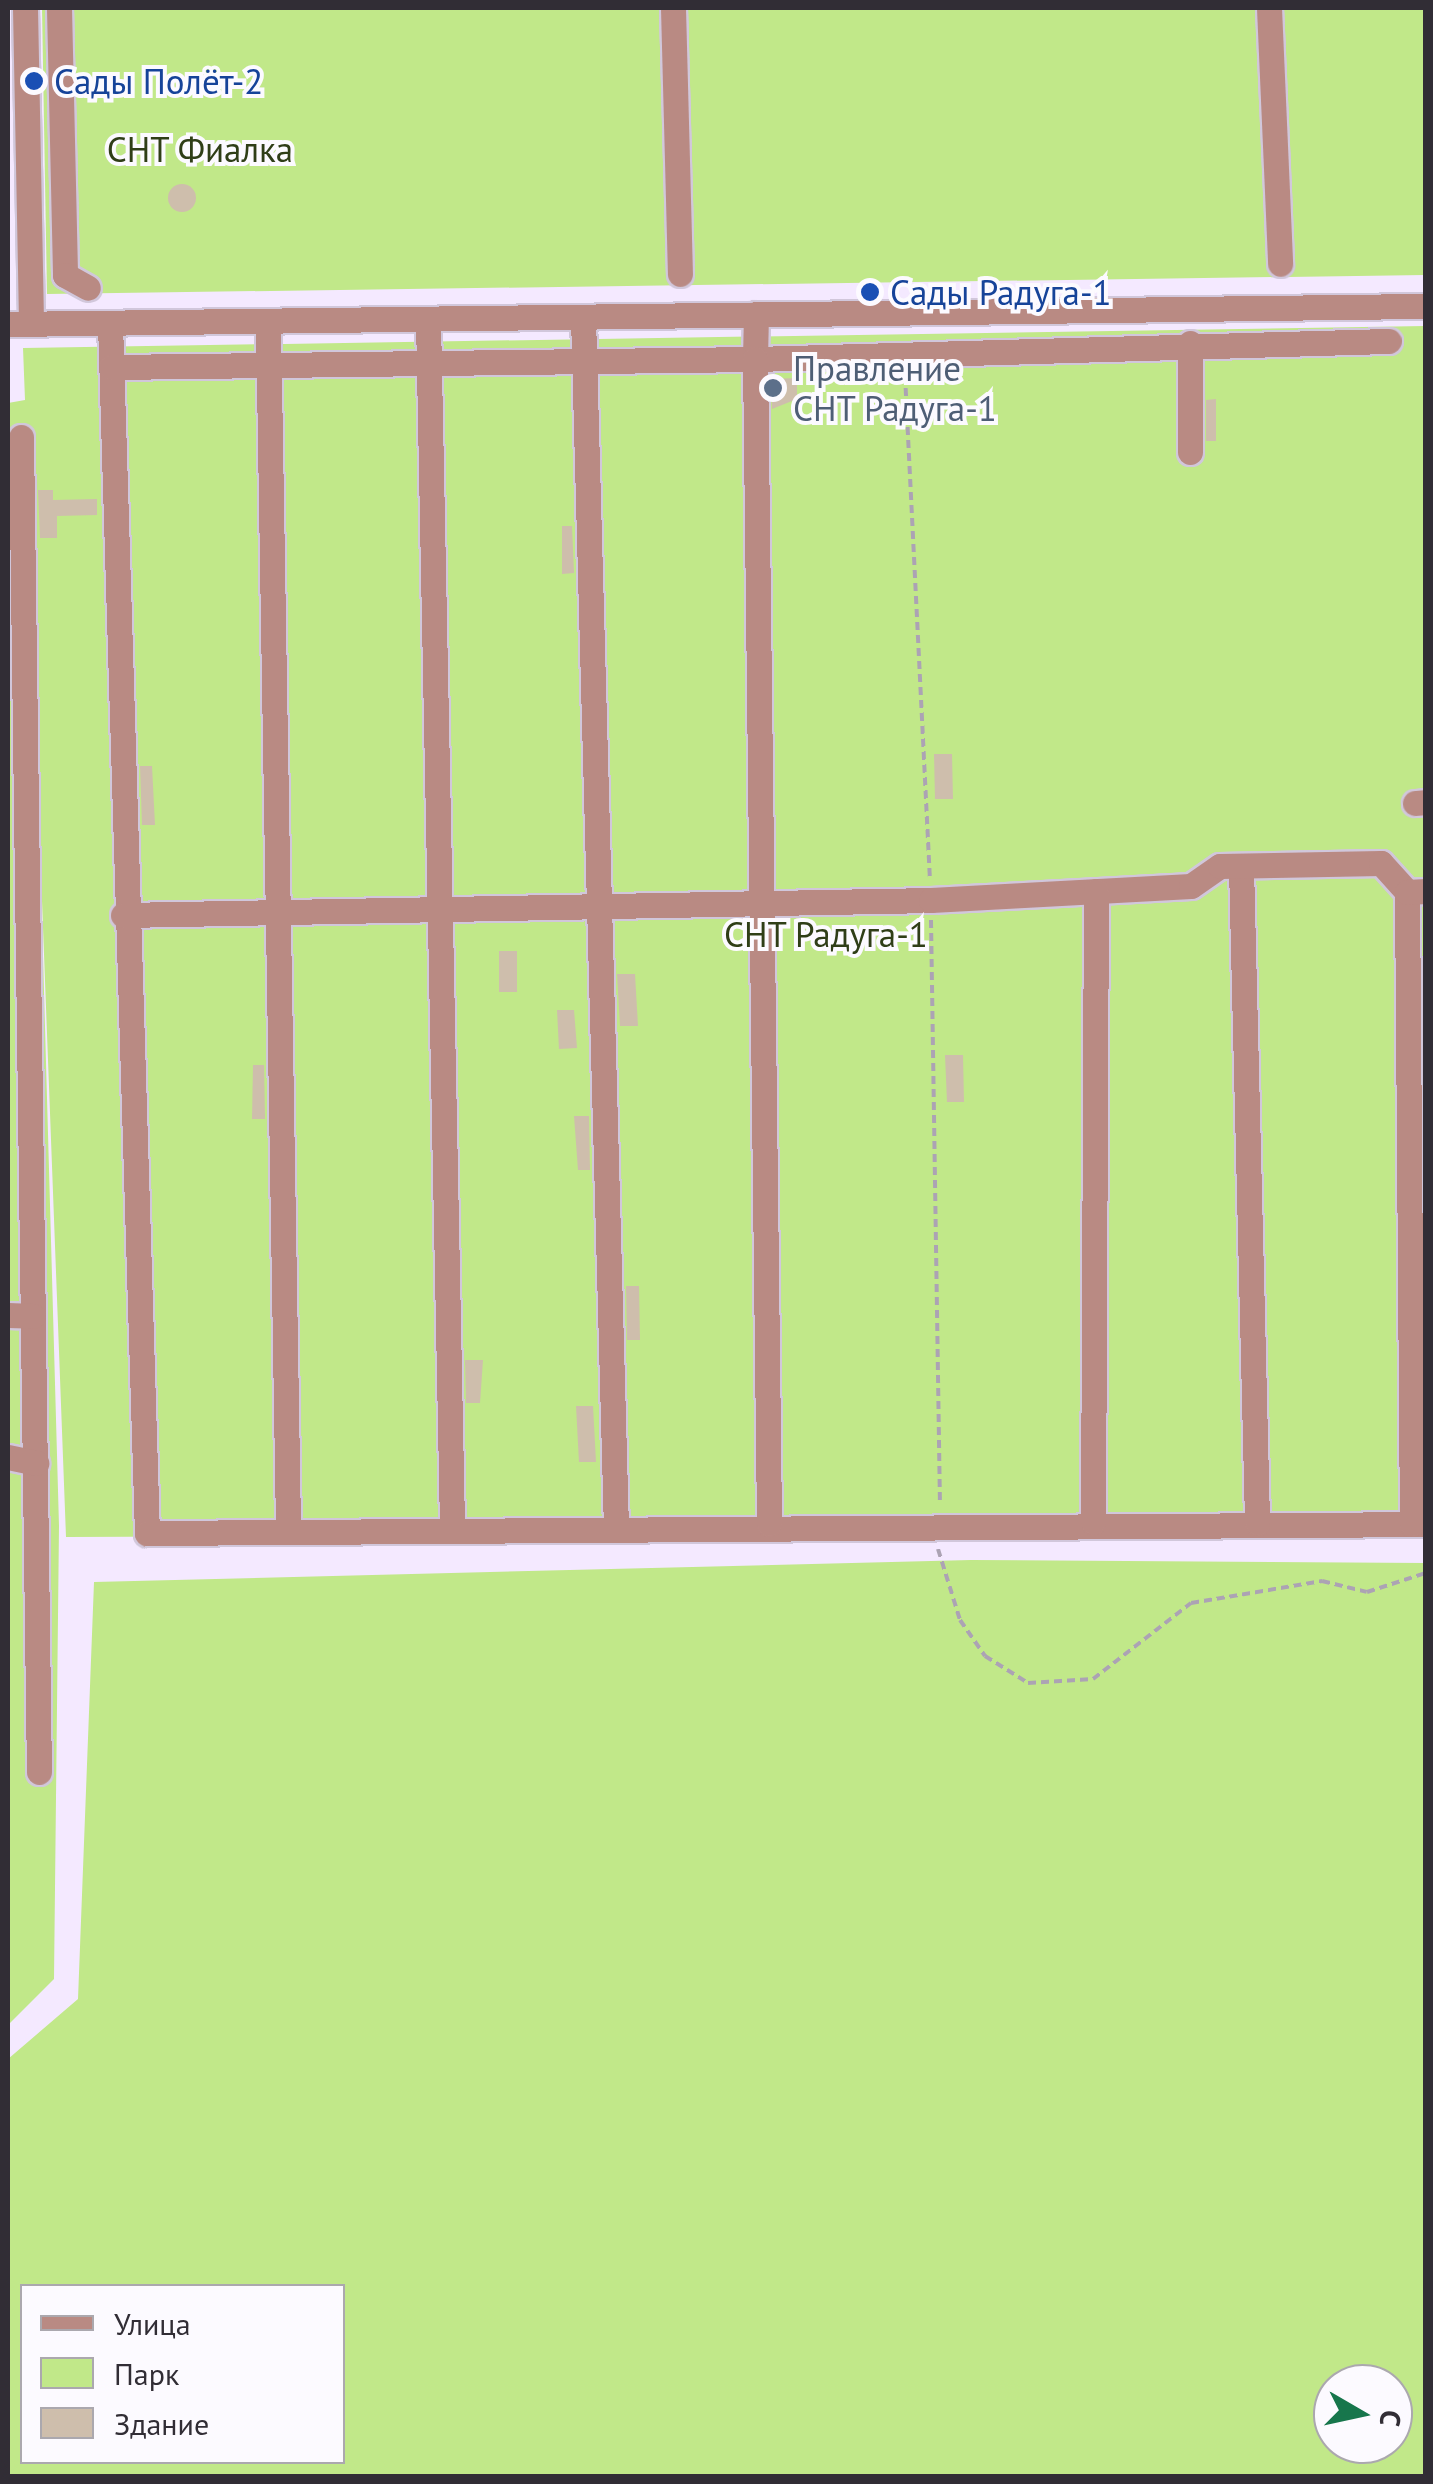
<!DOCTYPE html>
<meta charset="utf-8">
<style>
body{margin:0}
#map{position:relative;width:1433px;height:2484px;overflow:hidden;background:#f4e9ff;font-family:"PT Sans",sans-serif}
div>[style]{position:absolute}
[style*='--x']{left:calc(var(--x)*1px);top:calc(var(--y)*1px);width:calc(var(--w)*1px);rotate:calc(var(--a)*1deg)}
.green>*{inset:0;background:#c1e889}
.building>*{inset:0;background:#cebeac}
.round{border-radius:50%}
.path>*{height:4px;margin-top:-2px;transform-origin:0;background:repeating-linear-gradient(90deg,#aca3b4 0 8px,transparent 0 13px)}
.roads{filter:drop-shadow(2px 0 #d1c7db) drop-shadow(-2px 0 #d1c7db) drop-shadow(0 2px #d1c7db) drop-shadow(0 -2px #d1c7db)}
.minor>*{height:25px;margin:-12.5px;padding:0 12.5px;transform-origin:12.5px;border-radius:12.5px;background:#b98a83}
.dots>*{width:28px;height:28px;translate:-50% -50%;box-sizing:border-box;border:5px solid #fcfaff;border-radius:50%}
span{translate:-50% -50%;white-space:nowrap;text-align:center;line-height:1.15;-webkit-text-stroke:8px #fcfaff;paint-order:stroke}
.transit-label{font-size:35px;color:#164399}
.left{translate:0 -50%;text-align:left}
.park-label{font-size:35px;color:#2f3e17}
.service-label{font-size:35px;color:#4e5e75}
.frame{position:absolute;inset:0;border:10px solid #312d35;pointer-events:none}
.legend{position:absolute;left:20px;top:2284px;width:325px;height:180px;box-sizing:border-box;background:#fcfaff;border:2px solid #aba8ae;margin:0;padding:12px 18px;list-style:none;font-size:30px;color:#312d35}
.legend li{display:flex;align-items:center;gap:20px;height:50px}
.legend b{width:50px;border:2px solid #aba8ae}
.north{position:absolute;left:1313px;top:2364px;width:100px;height:100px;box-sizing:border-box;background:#fcfaff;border:2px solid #aba8ae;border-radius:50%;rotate:99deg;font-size:28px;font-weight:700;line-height:40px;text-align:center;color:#312d35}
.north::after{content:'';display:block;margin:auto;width:35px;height:45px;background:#17764c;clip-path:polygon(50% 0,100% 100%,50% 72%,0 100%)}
</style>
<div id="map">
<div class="green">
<div style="clip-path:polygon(42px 8px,1425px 8px,1425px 275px,47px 294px)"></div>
<div style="clip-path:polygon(1425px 326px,1425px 1531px,66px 1537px,40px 848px,59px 1526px,54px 1979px,8px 2025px,8px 403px,25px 400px,23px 348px)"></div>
<div style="clip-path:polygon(evenodd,971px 1560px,1425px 1563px,1425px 2476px,8px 2476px,8px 2059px,78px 1999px,94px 1582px,971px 1560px,342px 2286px,342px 2462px,22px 2462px,22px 2286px,342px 2286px,971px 1560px,1393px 2384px,1393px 2444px,1333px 2444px,1333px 2384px,1393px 2384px)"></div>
</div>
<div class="building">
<div class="round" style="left:168px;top:184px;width:28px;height:28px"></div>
<div style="clip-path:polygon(797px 378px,797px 399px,772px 409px,771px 379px)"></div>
<div style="clip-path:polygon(1216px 399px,1216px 441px,1206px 441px,1206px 400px)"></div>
<div style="clip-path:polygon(38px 490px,53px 490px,53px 500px,97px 499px,97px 515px,57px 516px,57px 538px,40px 538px)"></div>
<div style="clip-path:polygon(562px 526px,572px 526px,574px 573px,562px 574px)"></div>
<div style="clip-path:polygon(934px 754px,952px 754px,953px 799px,935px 799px)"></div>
<div style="clip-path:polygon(140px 766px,152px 766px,155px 825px,142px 825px)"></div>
<div style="clip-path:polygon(499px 951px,517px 951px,517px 992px,499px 992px)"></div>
<div style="clip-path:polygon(617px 974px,635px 974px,638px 1026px,620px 1026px)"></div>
<div style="clip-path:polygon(557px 1010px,574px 1010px,577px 1048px,559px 1049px)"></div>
<div style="clip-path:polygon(945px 1055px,963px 1055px,964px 1102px,947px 1102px)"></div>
<div style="clip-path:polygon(253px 1065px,264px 1065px,265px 1119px,252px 1119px)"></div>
<div style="clip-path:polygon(574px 1116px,589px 1116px,590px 1170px,578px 1170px)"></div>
<div style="clip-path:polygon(626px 1286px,639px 1286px,640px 1340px,627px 1340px)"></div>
<div style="clip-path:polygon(465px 1360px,483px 1360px,480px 1403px,466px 1403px)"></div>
<div style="clip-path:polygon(576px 1406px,593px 1406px,596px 1462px,579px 1462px)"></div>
</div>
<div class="path">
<div style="--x:905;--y:375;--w:506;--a:87.17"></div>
<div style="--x:931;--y:920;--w:585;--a:89.12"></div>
<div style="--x:938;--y:1549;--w:74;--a:72.8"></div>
<div style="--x:960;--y:1620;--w:44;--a:55.2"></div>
<div style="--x:985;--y:1656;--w:51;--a:32.1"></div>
<div style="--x:1028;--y:1683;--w:65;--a:-3.5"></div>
<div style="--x:1093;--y:1679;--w:124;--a:-37.8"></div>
<div style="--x:1191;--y:1603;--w:133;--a:-9.5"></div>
<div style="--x:1322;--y:1581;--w:46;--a:13.7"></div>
<div style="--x:1367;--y:1592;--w:62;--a:-17.9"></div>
</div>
<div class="roads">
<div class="minor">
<div style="--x:25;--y:8;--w:310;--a:88.9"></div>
<div style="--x:59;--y:8;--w:267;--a:88.7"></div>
<div style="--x:65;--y:275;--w:26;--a:29"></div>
<div style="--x:673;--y:8;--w:266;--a:88.5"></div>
<div style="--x:1269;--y:8;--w:256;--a:87.5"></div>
<div style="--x:756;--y:314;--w:45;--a:91.3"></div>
<div style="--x:755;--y:359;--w:634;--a:-1.63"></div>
<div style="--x:583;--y:317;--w:1209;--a:88.44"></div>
<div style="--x:428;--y:319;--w:1210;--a:88.86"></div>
<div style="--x:268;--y:321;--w:1210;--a:89.05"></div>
<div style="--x:110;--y:323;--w:1211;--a:88.25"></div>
<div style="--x:147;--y:1533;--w:1279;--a:-0.4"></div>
<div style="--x:8;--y:324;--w:1418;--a:-0.73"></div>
<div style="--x:1190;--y:343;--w:109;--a:90"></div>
<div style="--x:111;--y:367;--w:644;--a:-0.71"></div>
<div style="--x:755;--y:359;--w:1165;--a:89.31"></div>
<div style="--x:21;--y:437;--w:1335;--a:89.23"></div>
<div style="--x:1415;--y:803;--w:11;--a:-5"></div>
<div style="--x:1241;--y:866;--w:657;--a:88.6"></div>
<div style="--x:1407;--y:892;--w:632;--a:89.55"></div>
<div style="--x:123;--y:915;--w:808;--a:-1.06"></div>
<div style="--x:931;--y:900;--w:260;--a:-3.1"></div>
<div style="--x:1191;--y:886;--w:35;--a:-35"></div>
<div style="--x:1220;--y:866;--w:161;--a:-1.1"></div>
<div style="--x:1381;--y:863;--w:39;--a:48"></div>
<div style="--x:1407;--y:892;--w:19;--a:-3"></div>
<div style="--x:8;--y:1315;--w:25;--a:2"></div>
<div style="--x:8;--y:1457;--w:29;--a:12"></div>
<div style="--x:1093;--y:1522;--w:631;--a:-89.73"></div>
</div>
</div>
<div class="dots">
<div style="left:34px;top:81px;background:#1a4fb4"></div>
<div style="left:870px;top:292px;background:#1a4fb4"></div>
<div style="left:773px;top:388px;background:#5c6f8a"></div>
</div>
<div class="transit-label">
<span class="left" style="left:54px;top:81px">Сады Полёт-2</span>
<span class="left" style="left:890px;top:292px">Сады Радуга-1</span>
</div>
<div class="park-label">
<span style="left:200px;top:149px">СНТ Фиалка</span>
<span style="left:826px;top:934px">СНТ Радуга-1</span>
</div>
<div class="service-label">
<span class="left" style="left:793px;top:388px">Правление<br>СНТ Радуга-1</span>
</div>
<div class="frame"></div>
<ul class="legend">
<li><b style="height:12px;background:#b98a83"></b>Улица</li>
<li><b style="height:28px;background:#c1e889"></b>Парк</li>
<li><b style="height:28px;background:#cebeac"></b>Здание</li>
</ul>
<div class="north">С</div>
</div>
